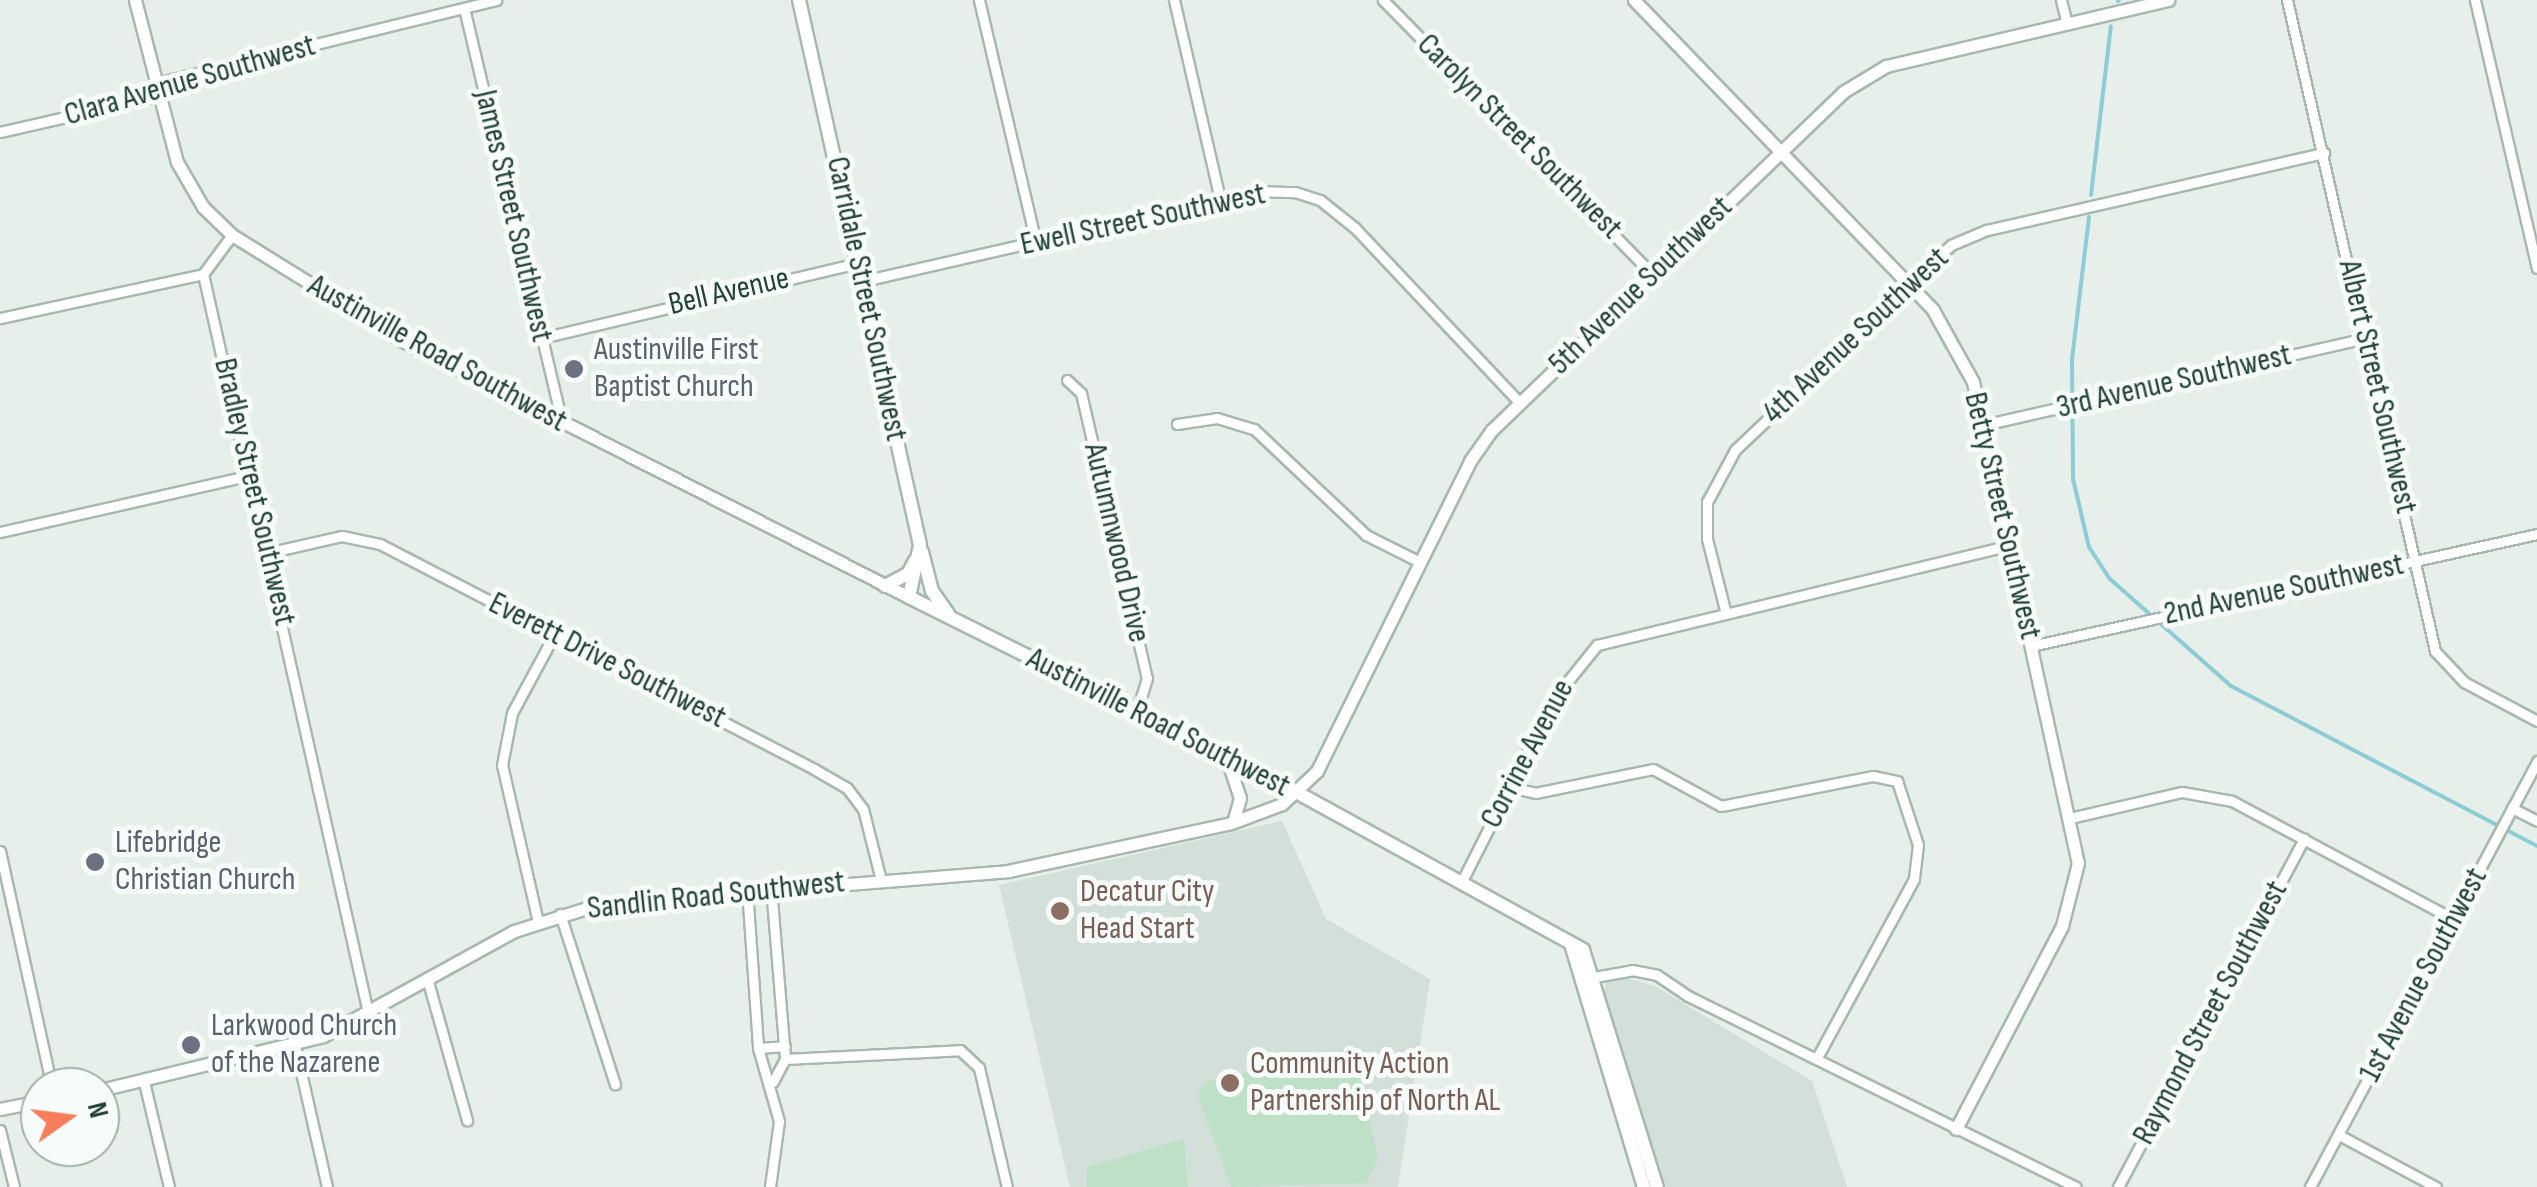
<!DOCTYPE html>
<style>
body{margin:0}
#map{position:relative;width:2537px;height:1187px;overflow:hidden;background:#e6efea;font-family:"Sofia Sans Condensed",sans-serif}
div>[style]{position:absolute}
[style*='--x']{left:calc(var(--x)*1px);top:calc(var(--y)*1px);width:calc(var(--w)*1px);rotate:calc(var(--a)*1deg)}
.built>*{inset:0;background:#d3dfd9}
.green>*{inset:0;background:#bee0c6}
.stream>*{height:4px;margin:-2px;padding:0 2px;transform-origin:2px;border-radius:2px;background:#8dccd5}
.roads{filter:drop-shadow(2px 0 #a8b8b1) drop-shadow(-2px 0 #a8b8b1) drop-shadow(0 2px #a8b8b1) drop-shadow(0 -2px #a8b8b1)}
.minor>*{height:9px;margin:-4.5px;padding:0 4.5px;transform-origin:4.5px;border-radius:4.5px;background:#fff}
.tertiary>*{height:11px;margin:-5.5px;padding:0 5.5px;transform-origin:5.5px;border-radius:5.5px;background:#fff}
.secondary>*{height:12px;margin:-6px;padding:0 6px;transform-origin:6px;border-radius:6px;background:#fff}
.dots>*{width:28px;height:28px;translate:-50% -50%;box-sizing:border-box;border:5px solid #f7fbf9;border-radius:50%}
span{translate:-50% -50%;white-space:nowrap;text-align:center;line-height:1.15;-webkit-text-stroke:10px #f7fbf9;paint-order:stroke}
.street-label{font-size:32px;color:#234239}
.worship-label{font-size:32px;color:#5b616d}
.left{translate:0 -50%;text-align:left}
.education-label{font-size:32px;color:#785e54}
.north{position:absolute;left:20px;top:1067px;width:100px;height:100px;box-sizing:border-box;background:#f7fbf9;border:2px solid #a2b1ac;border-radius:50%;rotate:76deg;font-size:28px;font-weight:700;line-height:40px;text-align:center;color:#234239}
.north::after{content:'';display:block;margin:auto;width:35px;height:45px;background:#f67e5c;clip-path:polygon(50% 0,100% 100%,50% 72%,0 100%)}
</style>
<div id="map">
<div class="built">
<div style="clip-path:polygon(1282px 821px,1326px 919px,1430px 979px,1398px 1187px,1070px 1187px,999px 885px)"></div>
<div style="clip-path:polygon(1608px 973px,1655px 986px,1812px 1081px,1847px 1187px,1663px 1187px,1604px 992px)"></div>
</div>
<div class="green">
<div style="clip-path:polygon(1348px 1049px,1357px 1056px,1378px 1159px,1366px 1183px,1231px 1187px,1198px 1096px,1204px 1082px)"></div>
<div style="clip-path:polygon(1184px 1139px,1188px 1187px,1086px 1187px,1087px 1167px)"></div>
</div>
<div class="stream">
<div style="--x:2118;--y:1;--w:1;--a:-45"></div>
<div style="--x:2091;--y:195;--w:170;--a:-83.3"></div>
<div style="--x:2089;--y:217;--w:143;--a:96.8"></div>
<div style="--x:2072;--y:359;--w:120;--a:89.5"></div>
<div style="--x:2073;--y:479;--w:70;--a:76.8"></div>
<div style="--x:2089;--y:547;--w:38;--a:57"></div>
<div style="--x:2110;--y:579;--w:162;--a:41.5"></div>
<div style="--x:2231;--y:686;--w:345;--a:27.6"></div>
</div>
<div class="roads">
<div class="minor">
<div style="--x:979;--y:0;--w:250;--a:76.8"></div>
<div style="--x:1174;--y:0;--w:205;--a:77"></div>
<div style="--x:1383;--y:0;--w:385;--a:45.5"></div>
<div style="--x:2061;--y:0;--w:25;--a:76"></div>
<div style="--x:2287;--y:0;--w:668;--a:77.19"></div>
<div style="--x:2435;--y:651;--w:42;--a:46.9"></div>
<div style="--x:2464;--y:682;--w:83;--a:28.1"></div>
<div style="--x:2475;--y:0;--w:275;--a:77"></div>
<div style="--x:464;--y:8;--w:424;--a:76.7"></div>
<div style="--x:0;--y:132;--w:161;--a:-12.9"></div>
<div style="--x:157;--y:96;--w:19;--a:-55"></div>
<div style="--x:168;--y:80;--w:338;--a:-13.7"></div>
<div style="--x:232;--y:235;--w:49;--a:126.6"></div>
<div style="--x:203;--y:274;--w:757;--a:77.41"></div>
<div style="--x:863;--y:281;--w:404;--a:-12.9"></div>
<div style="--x:1257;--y:191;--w:38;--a:2"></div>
<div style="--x:1295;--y:192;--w:26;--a:18"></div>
<div style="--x:1320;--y:200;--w:45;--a:38.7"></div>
<div style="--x:1355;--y:228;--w:241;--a:46.7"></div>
<div style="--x:0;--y:318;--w:208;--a:-12.2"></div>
<div style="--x:541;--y:338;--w:327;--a:-13.3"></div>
<div style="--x:1067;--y:380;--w:19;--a:43"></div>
<div style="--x:1081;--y:393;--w:293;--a:77"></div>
<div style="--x:1147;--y:678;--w:34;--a:107"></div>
<div style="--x:1177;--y:424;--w:40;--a:-8.5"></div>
<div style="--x:1217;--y:418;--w:39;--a:17"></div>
<div style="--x:1254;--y:429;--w:154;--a:43.4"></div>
<div style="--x:1366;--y:535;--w:58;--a:26.6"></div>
<div style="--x:1983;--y:425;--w:393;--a:-12.8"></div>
<div style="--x:0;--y:532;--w:256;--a:-12.8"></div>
<div style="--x:267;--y:553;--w:77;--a:-12.8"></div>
<div style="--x:342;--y:536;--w:39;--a:12"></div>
<div style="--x:380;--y:544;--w:489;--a:27.4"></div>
<div style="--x:814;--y:769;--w:38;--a:30"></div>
<div style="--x:847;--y:788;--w:26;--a:53"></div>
<div style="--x:863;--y:809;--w:73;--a:75.8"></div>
<div style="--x:1725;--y:610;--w:73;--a:-104.2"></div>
<div style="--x:1707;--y:539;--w:37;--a:-90"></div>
<div style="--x:1707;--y:502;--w:59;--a:-61.7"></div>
<div style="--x:1735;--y:450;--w:298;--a:-43.5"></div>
<div style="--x:1951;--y:245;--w:39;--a:-23"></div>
<div style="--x:1987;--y:230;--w:346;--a:-12.9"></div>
<div style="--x:2031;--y:646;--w:518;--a:-12.48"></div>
<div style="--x:1510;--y:787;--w:26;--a:13"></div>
<div style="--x:1535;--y:793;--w:120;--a:-11.5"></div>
<div style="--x:1653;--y:769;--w:77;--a:28.6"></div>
<div style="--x:1721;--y:806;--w:155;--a:-11.2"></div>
<div style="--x:1873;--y:776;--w:25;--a:12"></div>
<div style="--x:1897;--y:781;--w:67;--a:71.8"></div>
<div style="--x:1918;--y:845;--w:34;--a:97"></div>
<div style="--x:1914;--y:879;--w:201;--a:118.5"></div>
<div style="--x:2512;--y:808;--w:28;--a:27"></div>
<div style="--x:2070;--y:818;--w:115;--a:-13.1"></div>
<div style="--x:2182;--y:792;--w:51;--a:10.2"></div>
<div style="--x:2232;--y:801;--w:253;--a:28.1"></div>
<div style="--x:0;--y:851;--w:242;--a:77.6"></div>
<div style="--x:1462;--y:881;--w:206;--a:-63.2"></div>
<div style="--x:1555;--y:697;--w:67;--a:-51.1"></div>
<div style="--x:1597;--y:645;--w:425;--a:-13.6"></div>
<div style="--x:771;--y:887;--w:173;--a:85.3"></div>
<div style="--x:785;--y:1059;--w:26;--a:118"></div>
<div style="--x:747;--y:889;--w:159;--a:86"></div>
<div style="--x:758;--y:1048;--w:76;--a:74"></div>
<div style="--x:779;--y:1121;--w:67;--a:97.8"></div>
<div style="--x:560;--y:914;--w:179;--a:72.1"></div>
<div style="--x:538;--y:922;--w:161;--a:-102.9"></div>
<div style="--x:502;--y:765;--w:53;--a:-79.1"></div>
<div style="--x:512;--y:713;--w:89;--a:-61.7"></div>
<div style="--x:1594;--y:977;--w:39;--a:-10"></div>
<div style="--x:1632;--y:970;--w:25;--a:11"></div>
<div style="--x:1657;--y:975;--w:37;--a:34"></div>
<div style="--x:1688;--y:996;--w:432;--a:26.2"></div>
<div style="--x:427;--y:978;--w:148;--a:74.3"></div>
<div style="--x:295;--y:1046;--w:145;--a:77.2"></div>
<div style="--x:758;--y:1048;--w:27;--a:-4"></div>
<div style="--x:785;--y:1059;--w:175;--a:-2.9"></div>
<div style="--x:960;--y:1050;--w:26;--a:43"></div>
<div style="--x:979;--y:1068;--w:122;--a:76.8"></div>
<div style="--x:144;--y:1082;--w:108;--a:76.6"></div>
<div style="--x:0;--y:1130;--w:59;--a:76.2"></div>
<div style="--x:2339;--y:1135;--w:110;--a:28.2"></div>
<div style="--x:2118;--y:1187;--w:395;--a:-61.9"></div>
<div style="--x:2310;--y:1187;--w:483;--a:-61.9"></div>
</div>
<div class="tertiary">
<div style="--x:135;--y:0;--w:167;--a:75.5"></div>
<div style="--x:177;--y:162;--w:52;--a:60"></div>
<div style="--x:203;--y:207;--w:40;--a:44"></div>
<div style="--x:232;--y:235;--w:201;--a:31.8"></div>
<div style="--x:403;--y:341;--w:567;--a:26.84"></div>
<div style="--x:1634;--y:0;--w:431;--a:46"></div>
<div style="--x:1933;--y:310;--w:82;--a:60.9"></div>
<div style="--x:1973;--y:382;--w:492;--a:77.7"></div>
<div style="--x:2078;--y:863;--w:65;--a:104.3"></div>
<div style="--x:2062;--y:926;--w:229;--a:117.6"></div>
<div style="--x:1226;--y:756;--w:44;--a:71.6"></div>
<div style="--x:1240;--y:798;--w:25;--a:106"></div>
<div style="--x:100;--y:1090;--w:229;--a:-13.6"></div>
<div style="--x:323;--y:1036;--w:218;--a:-28.8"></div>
<div style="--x:514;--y:931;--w:89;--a:-17.6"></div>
<div style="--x:599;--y:904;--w:410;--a:-4.6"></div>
<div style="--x:1008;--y:871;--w:228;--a:-12.1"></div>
<div style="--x:1231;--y:823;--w:54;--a:-20.4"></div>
<div style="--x:1282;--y:804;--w:48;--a:-43.3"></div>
<div style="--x:1317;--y:771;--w:346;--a:-63.7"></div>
<div style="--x:1470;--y:461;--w:38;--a:-55"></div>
<div style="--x:1492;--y:430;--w:487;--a:-43.9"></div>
<div style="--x:1843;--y:92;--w:50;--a:-31.2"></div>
<div style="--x:1886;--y:66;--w:290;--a:-13.2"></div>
<div style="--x:0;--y:1109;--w:41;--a:-11.3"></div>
</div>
<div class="secondary">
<div style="--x:799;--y:0;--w:558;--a:77.48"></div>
<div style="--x:920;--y:545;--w:53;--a:101.9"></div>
<div style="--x:909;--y:597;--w:388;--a:26.5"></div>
<div style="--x:1256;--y:770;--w:373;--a:28.8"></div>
<div style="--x:1583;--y:950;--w:248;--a:72.7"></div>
<div style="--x:922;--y:552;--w:40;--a:75.6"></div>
<div style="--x:932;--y:591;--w:29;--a:55"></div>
<div style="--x:885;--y:586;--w:26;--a:-28"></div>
<div style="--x:908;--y:574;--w:15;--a:-62"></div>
<div style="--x:1571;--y:944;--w:254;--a:73.3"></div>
</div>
</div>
<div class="dots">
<div style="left:574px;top:369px;background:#6b7280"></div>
<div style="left:95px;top:862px;background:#6b7280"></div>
<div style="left:1060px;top:911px;background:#8d6e63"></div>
<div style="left:191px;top:1045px;background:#6b7280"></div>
<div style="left:1230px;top:1083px;background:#8d6e63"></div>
</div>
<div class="street-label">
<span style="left:190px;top:81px;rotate:-16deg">Clara Avenue Southwest</span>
<span style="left:1519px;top:137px;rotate:45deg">Carolyn Street Southwest</span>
<span style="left:513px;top:216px;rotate:77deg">James Street Southwest</span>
<span style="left:1143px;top:220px;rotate:-12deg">Ewell Street Southwest</span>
<span style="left:1641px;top:286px;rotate:-44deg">5th Avenue Southwest</span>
<span style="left:729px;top:292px;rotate:-13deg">Bell Avenue</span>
<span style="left:866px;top:299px;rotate:78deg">Carridale Street Southwest</span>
<span style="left:1856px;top:336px;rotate:-43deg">4th Avenue Southwest</span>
<span style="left:437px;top:354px;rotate:29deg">Austinville Road Southwest</span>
<span style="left:2174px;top:382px;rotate:-13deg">3rd Avenue Southwest</span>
<span style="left:2377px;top:387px;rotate:77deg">Albert Street Southwest</span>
<span style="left:254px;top:492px;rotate:77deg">Bradley Street Southwest</span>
<span style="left:2002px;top:516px;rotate:77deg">Betty Street Southwest</span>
<span style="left:1116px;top:543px;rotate:77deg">Autumnwood Drive</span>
<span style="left:2284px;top:590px;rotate:-12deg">2nd Avenue Southwest</span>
<span style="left:607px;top:661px;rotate:27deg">Everett Drive Southwest</span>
<span style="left:1158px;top:723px;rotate:27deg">Austinville Road Southwest</span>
<span style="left:1528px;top:754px;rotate:-62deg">Corrine Avenue</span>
<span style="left:716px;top:896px;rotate:-6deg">Sandlin Road Southwest</span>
<span style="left:2424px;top:975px;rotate:-62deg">1st Avenue Southwest</span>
<span style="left:2211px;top:1013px;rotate:-62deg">Raymond Street Southwest</span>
</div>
<div class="worship-label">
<span class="left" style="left:594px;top:369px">Austinville First<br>Baptist Church</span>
<span class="left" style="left:115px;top:862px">Lifebridge<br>Christian Church</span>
<span class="left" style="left:211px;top:1045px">Larkwood Church<br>of the Nazarene</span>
</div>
<div class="education-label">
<span class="left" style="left:1080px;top:911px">Decatur City<br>Head Start</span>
<span class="left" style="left:1250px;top:1083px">Community Action<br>Partnership of North AL</span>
</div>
<div class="north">N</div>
</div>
